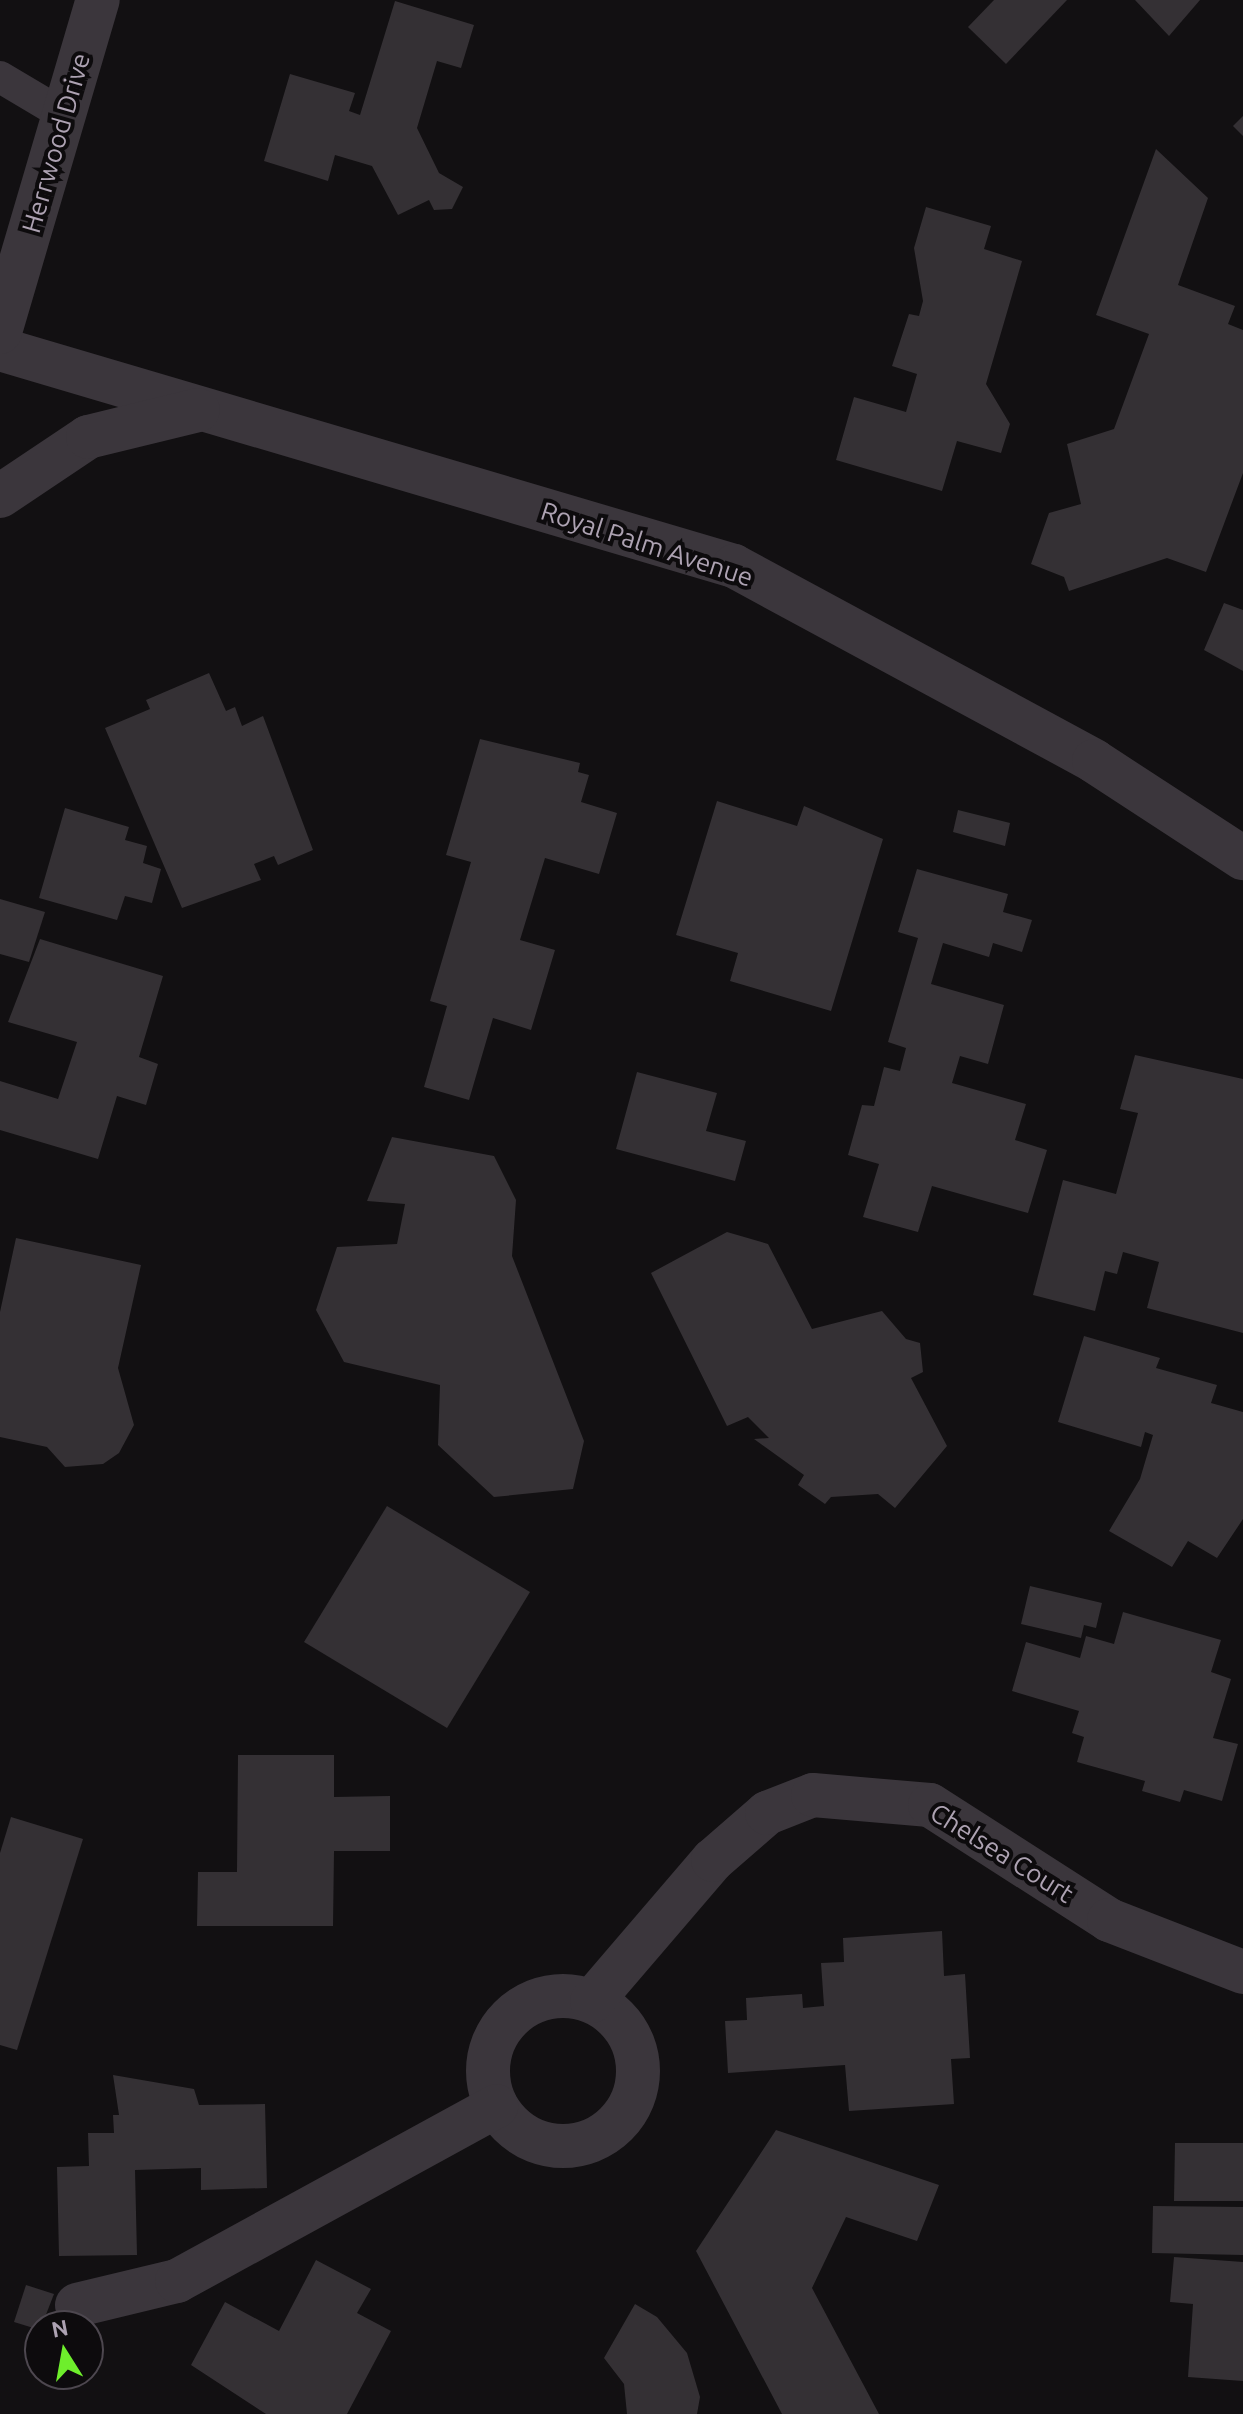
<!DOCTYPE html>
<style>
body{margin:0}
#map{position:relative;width:1243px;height:2414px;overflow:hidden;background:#121012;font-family:Ubuntu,sans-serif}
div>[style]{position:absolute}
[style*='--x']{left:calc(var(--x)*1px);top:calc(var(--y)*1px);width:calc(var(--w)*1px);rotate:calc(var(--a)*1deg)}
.building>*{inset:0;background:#343034}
.service>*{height:32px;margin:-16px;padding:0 16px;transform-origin:16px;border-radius:16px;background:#3b363c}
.minor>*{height:44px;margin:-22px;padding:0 22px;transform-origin:22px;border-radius:22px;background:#3b363c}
.minor>.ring{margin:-22px;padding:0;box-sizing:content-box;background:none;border:44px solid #3b363c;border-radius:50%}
.tertiary>*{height:44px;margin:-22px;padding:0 22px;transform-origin:22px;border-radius:22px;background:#3b363c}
span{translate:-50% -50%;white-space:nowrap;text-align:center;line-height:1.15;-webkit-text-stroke:8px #0d0b0d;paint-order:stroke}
.street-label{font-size:26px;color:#ada2b2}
.north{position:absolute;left:24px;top:2310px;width:80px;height:80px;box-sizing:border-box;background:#0d0b0d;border:2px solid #4d474f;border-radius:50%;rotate:349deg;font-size:22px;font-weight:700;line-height:32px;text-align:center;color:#ada2b2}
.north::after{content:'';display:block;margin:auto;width:28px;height:36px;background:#6eee2c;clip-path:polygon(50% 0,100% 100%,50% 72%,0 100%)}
</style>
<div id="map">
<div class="building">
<div style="clip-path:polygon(994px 0,1067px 0,1006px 64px,968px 27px)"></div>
<div style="clip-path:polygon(1135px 0,1200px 0,1169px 36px)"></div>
<div style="clip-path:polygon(395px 1px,474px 25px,461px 68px,437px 61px,417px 128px,439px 173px,463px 187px,452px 209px,434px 210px,429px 200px,398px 215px,372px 166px,335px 155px,328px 181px,264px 161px,290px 74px,355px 93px,349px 111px,360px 115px)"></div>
<div style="clip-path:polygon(1243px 116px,1243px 136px,1233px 126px)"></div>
<div style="clip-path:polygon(1156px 149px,1208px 198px,1178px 285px,1235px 306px,1228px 324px,1243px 330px,1243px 473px,1206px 572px,1167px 558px,1069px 591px,1064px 577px,1031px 564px,1049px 513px,1081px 504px,1067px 444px,1114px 429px,1149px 334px,1096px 315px)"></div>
<div style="clip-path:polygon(926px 207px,991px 226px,984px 249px,1022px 261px,986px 384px,1010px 424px,1001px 453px,957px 441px,942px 491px,836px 460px,854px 397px,906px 412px,917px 374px,892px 366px,909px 314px,919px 316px,923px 301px,914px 248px)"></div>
<div style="clip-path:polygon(1224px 603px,1243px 610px,1243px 671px,1204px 650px)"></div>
<div style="clip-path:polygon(209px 673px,226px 711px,235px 707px,242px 726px,263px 716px,313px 850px,278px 865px,274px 856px,254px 864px,261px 880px,182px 908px,105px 728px,150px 709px,146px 700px)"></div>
<div style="clip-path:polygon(480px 739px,580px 763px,578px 772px,589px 775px,581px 802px,617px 813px,599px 874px,545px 858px,520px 940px,555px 950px,531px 1030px,493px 1018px,469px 1100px,424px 1087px,447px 1006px,430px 1001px,471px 862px,446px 855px)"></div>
<div style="clip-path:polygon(717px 801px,797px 826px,804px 806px,883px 839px,831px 1011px,730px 981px,738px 953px,676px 935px)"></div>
<div style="clip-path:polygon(65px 808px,129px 827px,125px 840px,147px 846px,143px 863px,161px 869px,152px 903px,125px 896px,117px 920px,39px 898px)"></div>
<div style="clip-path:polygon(958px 810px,1010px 823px,1005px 846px,953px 832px)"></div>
<div style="clip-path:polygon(917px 869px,1008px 894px,1003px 912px,1032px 920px,1022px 952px,993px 943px,989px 957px,943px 943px,931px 984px,1004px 1005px,988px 1064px,960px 1056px,952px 1083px,1026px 1104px,1015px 1140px,1047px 1150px,1028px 1213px,932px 1186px,918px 1232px,863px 1217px,879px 1164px,848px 1155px,862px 1105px,874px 1106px,884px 1067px,900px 1071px,906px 1048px,888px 1042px,918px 938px,898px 932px)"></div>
<div style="clip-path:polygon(0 899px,45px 912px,29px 962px,0 954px)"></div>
<div style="clip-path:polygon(40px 939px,163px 976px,139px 1057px,158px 1064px,146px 1105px,117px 1096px,98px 1159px,0 1130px,0 1081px,58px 1099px,77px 1042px,8px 1022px)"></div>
<div style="clip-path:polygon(1135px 1055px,1243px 1079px,1243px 1333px,1147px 1308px,1159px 1262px,1123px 1252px,1117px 1274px,1105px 1271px,1095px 1311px,1033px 1295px,1063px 1180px,1116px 1194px,1138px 1113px,1120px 1109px)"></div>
<div style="clip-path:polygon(637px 1072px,717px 1093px,706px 1131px,746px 1141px,735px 1181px,616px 1149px)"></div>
<div style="clip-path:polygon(392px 1137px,494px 1156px,516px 1200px,512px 1256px,584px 1441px,573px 1489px,494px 1497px,438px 1445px,440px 1385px,344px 1362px,316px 1310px,337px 1247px,397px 1244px,405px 1204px,367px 1201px)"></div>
<div style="clip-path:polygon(727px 1232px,768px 1244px,812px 1329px,882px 1311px,906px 1339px,920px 1343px,923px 1372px,911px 1378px,947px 1446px,895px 1508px,878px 1494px,831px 1497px,825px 1504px,798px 1485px,804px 1475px,754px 1439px,769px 1438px,748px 1417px,727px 1426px,651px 1273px)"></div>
<div style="clip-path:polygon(16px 1238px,141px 1265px,118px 1368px,134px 1425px,119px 1453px,103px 1464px,65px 1467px,47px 1447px,0 1437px,0 1312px)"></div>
<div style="clip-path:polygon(1084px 1336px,1160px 1358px,1156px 1368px,1217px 1385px,1211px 1403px,1243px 1412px,1243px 1519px,1217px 1558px,1188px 1541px,1172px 1567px,1109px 1531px,1140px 1479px,1153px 1435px,1145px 1432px,1141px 1447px,1058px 1422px)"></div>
<div style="clip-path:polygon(387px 1506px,530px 1592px,447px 1728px,304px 1642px)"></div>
<div style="clip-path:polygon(1030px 1586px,1102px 1603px,1096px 1628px,1084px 1625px,1081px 1638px,1021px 1624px)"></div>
<div style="clip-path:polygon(1123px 1612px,1221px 1640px,1211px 1672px,1231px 1679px,1213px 1738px,1238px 1744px,1222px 1801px,1184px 1790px,1180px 1802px,1142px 1791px,1145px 1781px,1077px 1762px,1084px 1737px,1072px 1733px,1079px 1711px,1012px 1691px,1026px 1642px,1080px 1658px,1086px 1636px,1114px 1644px)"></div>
<div style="clip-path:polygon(238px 1755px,334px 1755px,334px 1797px,390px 1796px,390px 1851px,334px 1851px,333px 1926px,197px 1926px,198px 1872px,237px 1872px)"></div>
<div style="clip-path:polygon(11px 1817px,83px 1839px,17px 2050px,0 2045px,0 1853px)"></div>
<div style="clip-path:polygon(942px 1931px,944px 1976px,965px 1974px,970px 2058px,951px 2059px,954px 2104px,849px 2111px,845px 2065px,728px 2073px,725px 2021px,747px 2020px,746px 1998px,802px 1994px,803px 2008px,824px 2006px,821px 1963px,844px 1962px,843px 1938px)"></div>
<div style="clip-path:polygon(113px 2075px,194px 2089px,199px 2105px,265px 2104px,267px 2188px,201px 2190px,201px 2168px,135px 2170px,137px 2255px,59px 2256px,57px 2167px,89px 2166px,88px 2133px,114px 2133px,113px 2115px,119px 2115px)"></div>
<div style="clip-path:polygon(776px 2130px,939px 2185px,917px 2241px,846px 2217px,812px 2288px,879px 2414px,782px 2414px,696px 2251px)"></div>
<div style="clip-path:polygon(1175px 2143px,1243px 2143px,1243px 2201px,1174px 2201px)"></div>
<div style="clip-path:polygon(1153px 2206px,1243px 2207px,1243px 2255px,1152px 2253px)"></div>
<div style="clip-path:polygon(1174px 2257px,1243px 2262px,1243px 2381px,1188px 2377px,1193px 2304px,1170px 2302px)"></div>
<div style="clip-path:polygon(316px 2260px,371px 2289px,357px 2313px,391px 2331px,347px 2414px,266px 2414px,191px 2365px,225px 2302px,279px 2331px)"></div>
<div style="clip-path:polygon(26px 2285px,54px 2294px,40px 2330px,14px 2322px)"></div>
<div style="clip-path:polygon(635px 2304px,657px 2317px,687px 2353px,700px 2397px,697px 2414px,627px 2414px,624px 2384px,604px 2358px)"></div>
</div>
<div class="service">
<div style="--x:0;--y:77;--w:74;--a:30.7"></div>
</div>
<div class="minor">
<div style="--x:0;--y:349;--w:765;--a:16.47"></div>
<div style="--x:734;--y:566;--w:409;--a:28.4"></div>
<div style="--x:1094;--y:761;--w:178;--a:33.1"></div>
<div class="ring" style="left:488px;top:1996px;width:106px;height:106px"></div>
<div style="--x:592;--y:2001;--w:186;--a:-49.4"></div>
<div style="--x:713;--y:1860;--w:72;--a:-41"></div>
<div style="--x:767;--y:1813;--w:49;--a:-21.4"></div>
<div style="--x:813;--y:1795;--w:117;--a:4.9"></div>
<div style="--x:930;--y:1805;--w:213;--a:32.7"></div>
<div style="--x:1109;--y:1920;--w:144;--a:21.2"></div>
<div style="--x:77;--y:2305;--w:103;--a:-13.5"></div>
<div style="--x:177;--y:2281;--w:364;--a:-28.7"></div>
</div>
<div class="tertiary">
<div style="--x:0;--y:332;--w:346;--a:-73.6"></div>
<div style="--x:0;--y:496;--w:106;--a:-33.8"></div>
<div style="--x:88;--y:437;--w:113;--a:-13.8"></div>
</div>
<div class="street-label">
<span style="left:56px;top:143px;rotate:-74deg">Herrwood Drive</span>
<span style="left:647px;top:544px;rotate:18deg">Royal Palm Avenue</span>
<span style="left:1002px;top:1853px;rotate:32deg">Chelsea Court</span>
</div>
<div class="north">N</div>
</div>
